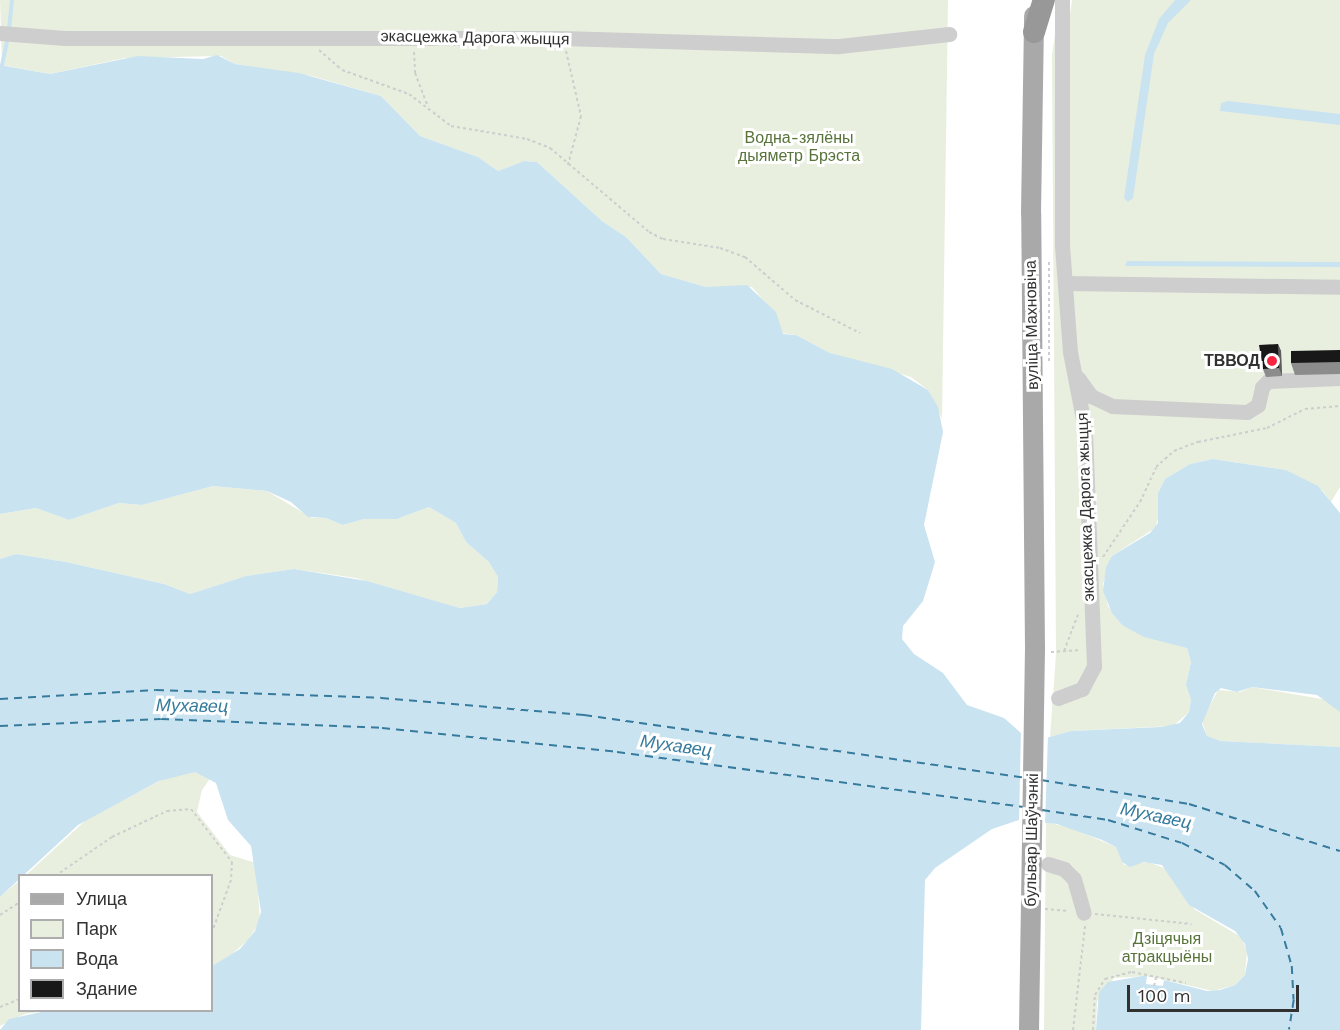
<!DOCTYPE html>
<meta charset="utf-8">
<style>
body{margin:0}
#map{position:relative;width:1340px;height:1030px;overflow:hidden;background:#fff;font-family:"Work Sans",sans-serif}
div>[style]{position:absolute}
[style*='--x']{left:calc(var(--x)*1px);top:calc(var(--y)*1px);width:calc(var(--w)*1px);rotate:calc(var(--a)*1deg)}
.green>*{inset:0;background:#e8efdf}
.water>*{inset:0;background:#c9e3f0}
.pier>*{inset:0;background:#fff}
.stream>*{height:4px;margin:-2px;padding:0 2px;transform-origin:2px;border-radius:2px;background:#c9e3f0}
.ferry>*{height:1.5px;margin-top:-0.75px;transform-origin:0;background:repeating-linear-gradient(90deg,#367b9d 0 8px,transparent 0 14px)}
.path>*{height:2px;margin-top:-1px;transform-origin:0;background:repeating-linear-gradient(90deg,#cecece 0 3px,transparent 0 6px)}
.minor>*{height:15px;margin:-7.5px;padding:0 7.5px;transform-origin:7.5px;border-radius:7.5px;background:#cecece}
.major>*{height:20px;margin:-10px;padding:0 10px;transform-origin:10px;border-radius:10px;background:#a9a9a9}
.highway>*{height:22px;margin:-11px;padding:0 11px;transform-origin:11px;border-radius:11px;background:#989898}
.wall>*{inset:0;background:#8c8c8c}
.shaded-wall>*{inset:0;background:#5d5d5d}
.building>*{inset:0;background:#181818}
.dots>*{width:16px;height:16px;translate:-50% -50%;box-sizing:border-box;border:3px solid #fff;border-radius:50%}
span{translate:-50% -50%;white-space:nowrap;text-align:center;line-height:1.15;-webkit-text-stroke:6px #fff;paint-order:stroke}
.street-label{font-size:16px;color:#313131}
.park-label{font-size:16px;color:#577339}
.poi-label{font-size:16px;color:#313131;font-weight:700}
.right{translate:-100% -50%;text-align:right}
.water-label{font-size:18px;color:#367b9d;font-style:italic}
.legend{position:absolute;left:18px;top:874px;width:195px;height:138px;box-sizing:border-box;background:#fff;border:2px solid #adadad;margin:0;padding:8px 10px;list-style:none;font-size:18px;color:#313131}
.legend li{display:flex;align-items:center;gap:12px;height:30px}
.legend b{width:30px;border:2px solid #adadad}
.scale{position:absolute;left:1127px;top:985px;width:172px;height:27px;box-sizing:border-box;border:3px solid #313131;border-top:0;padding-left:8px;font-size:18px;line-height:21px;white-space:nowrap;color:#313131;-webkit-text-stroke:4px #fff;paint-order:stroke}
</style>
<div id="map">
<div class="green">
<div style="clip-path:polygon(0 0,948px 0,942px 419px,928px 390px,911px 377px,830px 353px,796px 335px,781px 333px,777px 316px,752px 287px,706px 287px,661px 274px,626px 237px,602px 221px,537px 162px,524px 161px,498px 171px,478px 157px,420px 136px,381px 96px,312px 76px,235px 64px,221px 56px,125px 58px,50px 74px,2px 65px)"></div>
<div style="clip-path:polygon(1072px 0,1340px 0,1340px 487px,1331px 502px,1322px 490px,1286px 470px,1213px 459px,1190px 464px,1165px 479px,1158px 493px,1161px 511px,1155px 528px,1112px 556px,1103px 584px,1108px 606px,1122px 625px,1187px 648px,1191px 662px,1186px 685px,1191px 700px,1189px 712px,1173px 726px,1071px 731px,1050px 737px,1056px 654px,1052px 55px,1057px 20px,1067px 37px)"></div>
<div style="clip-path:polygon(213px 486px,267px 491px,312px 518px,326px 518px,343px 525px,364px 519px,397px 519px,429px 507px,456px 523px,466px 542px,489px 562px,498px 577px,497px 592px,487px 604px,460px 608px,356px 578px,294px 569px,246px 576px,190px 594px,164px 584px,66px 562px,16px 554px,0 559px,0 514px,36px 508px,69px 520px,119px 503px,142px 505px)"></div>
<div style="clip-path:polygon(1252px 687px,1327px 700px,1340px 712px,1340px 747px,1221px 741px,1207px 736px,1202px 721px,1218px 690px,1240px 692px)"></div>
<div style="clip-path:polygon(195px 772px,211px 777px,202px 790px,197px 812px,230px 855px,256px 863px,260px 922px,248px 940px,231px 955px,212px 966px,212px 876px,25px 876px,86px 820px,173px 774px)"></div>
<div style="clip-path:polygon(1046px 822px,1071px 828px,1116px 847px,1124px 865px,1149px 862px,1166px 869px,1194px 909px,1241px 937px,1247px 951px,1245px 975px,1235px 985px,1213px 991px,1147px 976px,1114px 978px,1097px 1002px,1096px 1030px,1044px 1030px)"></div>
<div style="clip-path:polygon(19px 881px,20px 1010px,46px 1011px,25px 1014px,0 1026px,0 897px)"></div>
</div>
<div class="water">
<div style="clip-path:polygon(1175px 0,1191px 0,1168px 23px,1154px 54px,1133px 198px,1128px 202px,1124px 198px,1145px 55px,1159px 19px)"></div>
<div style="clip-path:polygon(217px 55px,235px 64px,299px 73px,381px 96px,420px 136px,478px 157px,498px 171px,524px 161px,537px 162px,602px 221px,626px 237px,661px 274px,706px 287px,747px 285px,776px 312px,783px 334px,796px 335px,830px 353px,892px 369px,928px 390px,938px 407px,943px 432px,924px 525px,935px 562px,923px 601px,903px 626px,902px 639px,914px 654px,943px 673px,967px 705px,1004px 718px,1021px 733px,1046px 738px,1071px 731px,1161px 727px,1180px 723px,1189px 712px,1191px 700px,1186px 685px,1191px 662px,1187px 648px,1144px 637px,1122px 625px,1112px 613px,1103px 591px,1106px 567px,1112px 556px,1150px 533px,1158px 523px,1158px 493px,1165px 479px,1190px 464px,1213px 459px,1286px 470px,1318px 486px,1340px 513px,1340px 712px,1317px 695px,1252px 687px,1237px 692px,1221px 688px,1215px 693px,1202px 724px,1207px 736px,1221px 741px,1340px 747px,1340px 1030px,1096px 1030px,1099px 992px,1108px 982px,1142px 976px,1147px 976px,1146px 984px,1163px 986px,1164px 980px,1207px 991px,1220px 990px,1235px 985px,1245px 975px,1248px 959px,1245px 944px,1235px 931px,1189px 905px,1162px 865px,1144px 862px,1130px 867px,1122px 862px,1116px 847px,1102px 840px,1057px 824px,1019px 820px,992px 829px,935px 868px,925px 880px,921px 1030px,0 1030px,9px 1019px,46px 1011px,212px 1010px,212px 966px,240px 949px,255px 931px,261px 912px,251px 846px,228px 820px,216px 783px,195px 772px,159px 781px,78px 825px,0 897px,0 559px,16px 554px,66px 562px,164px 584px,190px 594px,246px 576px,294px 569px,367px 581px,460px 608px,487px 604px,497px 592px,498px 577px,489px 562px,466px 542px,456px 523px,429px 507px,397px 519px,364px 519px,343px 525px,326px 518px,308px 517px,291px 502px,267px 491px,213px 486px,142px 505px,119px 503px,69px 520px,36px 508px,0 514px,0 65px,50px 74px,138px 56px,203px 59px)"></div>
<div style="clip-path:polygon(1228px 101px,1340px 114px,1340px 125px,1220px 111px,1221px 103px)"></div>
<div style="clip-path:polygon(1127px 261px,1340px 262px,1340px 267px,1125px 266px)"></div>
</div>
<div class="pier">
<div style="clip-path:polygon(1021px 728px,1028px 734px,1048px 735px,1045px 825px,1019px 823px)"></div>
</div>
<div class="stream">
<div style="--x:9;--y:29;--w:29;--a:-84"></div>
<div style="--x:2;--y:65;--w:30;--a:-78"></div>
</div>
<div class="ferry">
<div style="--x:0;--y:699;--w:156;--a:-3.3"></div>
<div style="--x:156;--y:690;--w:225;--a:2"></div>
<div style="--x:381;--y:698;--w:204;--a:4.8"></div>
<div style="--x:584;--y:715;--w:445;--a:8.1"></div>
<div style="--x:0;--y:726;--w:161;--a:-2.5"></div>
<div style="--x:161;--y:719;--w:221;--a:2.3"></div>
<div style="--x:382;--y:728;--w:236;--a:5.8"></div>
<div style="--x:617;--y:752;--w:410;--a:7.7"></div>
<div style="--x:1041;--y:780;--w:150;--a:9.2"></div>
<div style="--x:1189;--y:804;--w:158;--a:17.3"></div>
<div style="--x:1042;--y:810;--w:67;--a:8.6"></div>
<div style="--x:1108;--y:820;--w:77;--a:17.3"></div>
<div style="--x:1182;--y:843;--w:48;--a:27.1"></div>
<div style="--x:1225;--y:865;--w:40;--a:41"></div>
<div style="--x:1255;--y:891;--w:45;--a:54.9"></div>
<div style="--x:1281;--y:928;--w:40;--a:74"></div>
<div style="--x:1292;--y:966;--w:34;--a:87"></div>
<div style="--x:1294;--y:1000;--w:30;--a:99"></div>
</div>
<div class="path">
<div style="--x:319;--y:50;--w:30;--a:41"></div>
<div style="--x:342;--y:70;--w:71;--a:19.7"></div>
<div style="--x:409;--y:94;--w:53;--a:37.3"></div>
<div style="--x:451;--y:126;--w:77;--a:9.7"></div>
<div style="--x:527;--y:139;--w:25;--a:21"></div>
<div style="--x:550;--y:148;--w:130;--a:40.3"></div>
<div style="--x:649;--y:232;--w:16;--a:27"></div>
<div style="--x:663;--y:239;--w:58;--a:9"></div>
<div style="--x:720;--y:248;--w:27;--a:20"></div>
<div style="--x:745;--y:257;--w:66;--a:40.7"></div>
<div style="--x:795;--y:300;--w:73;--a:26.9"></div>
<div style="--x:566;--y:51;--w:67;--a:77"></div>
<div style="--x:581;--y:116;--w:51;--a:104.9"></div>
<div style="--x:414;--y:52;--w:21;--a:87"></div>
<div style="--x:415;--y:73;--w:36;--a:69"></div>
<div style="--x:1049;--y:361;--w:99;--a:-90"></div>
<div style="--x:1103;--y:557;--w:66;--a:-56.1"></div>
<div style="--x:1140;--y:502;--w:38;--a:-65"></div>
<div style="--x:1156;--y:467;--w:24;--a:-42"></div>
<div style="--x:1174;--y:451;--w:26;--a:-21"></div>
<div style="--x:1198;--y:442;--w:70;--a:-11.5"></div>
<div style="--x:1267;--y:428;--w:42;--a:-26.6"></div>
<div style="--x:1305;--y:409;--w:35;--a:-5"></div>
<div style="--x:1064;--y:651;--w:39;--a:-69"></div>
<div style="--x:1051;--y:652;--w:30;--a:-4"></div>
<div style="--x:55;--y:876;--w:69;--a:-34.4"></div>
<div style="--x:112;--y:837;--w:61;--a:-25.3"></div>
<div style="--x:167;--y:811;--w:24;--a:-5"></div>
<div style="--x:191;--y:809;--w:67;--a:52.3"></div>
<div style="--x:232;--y:862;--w:18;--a:93"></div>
<div style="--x:231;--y:880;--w:55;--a:110.1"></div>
<div style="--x:1045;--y:909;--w:24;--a:5"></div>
<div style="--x:1095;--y:914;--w:97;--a:5.9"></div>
<div style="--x:0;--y:915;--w:24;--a:-33"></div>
<div style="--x:1154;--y:986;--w:9;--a:-77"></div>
<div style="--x:0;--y:1007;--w:22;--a:-22"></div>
<div style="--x:1073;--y:1030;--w:105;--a:-83.4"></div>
<div style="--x:1093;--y:1030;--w:35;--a:-87"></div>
<div style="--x:1095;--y:995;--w:19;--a:-58"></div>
<div style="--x:1105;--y:979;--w:28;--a:-15"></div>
<div style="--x:1132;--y:972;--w:55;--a:11.5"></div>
</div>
<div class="minor">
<div style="--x:0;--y:33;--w:65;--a:4.4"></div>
<div style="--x:65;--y:38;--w:497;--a:0"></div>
<div style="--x:562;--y:38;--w:277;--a:1.7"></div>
<div style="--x:839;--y:46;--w:111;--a:-6.2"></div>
<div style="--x:1065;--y:283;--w:275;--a:0.8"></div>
<div style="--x:1078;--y:378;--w:22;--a:54"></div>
<div style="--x:1091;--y:396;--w:23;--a:25"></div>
<div style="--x:1112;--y:406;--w:135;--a:2.5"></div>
<div style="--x:1247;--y:412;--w:13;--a:-32"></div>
<div style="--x:1258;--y:405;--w:18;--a:-77"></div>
<div style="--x:1262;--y:387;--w:8;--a:-45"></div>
<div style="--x:1268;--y:381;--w:72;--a:-2.4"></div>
<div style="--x:1058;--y:698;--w:26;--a:-21"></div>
<div style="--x:1082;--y:689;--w:26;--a:-62"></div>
<div style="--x:1094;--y:666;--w:237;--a:-92.2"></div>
<div style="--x:1085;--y:429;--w:78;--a:-101"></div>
<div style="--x:1070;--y:352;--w:107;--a:-94.3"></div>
<div style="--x:1062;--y:245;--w:245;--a:-90"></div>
<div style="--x:1048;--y:864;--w:17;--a:17"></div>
<div style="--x:1064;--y:869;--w:14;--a:45"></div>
<div style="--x:1074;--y:879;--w:35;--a:74"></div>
</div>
<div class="major">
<div style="--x:1029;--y:1030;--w:381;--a:-89.1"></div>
<div style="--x:1035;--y:649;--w:436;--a:-90.5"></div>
<div style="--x:1031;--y:213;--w:197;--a:-89.1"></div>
</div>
<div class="highway">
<div style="--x:1034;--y:32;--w:34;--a:-73"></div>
</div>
<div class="wall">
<div style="clip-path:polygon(1278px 344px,1281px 351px,1282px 376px,1266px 377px,1263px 369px)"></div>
<div style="clip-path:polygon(1340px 350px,1340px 374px,1295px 375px,1291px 363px)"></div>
</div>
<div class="shaded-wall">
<div style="clip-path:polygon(1278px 344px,1281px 351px,1282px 376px,1279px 368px)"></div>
</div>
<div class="building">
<div style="clip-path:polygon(1278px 344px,1279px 368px,1263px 369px,1259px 345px)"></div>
<div style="clip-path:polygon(1340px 350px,1340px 362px,1291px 363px,1291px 351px)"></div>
</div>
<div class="dots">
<div style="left:1272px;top:361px;background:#f72541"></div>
</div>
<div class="street-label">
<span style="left:475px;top:38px;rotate:1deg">экасцежка Дарога жыцця</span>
<span style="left:1032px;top:325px;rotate:-91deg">вуліца Махновіча</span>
<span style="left:1086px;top:507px;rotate:-92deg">экасцежка Дарога жыцця</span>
<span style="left:1032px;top:840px;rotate:-89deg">бульвар Шаўчэнкі</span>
</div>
<div class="park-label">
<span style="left:799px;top:147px">Водна-зялёны<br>дыяметр Брэста</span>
<span style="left:1167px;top:948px">Дзіцячыя<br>атракцыёны</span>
</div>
<div class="poi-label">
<span class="right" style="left:1260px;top:361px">ТВВОД</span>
</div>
<div class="water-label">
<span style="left:192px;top:706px;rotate:1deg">Мухавец</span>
<span style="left:676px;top:746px;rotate:8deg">Мухавец</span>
<span style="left:1156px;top:816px;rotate:12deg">Мухавец</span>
</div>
<ul class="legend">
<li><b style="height:8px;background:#a9a9a9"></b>Улица</li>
<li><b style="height:16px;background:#e8efdf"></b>Парк</li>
<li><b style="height:16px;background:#c9e3f0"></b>Вода</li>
<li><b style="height:16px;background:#181818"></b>Здание</li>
</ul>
<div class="scale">100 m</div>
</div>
